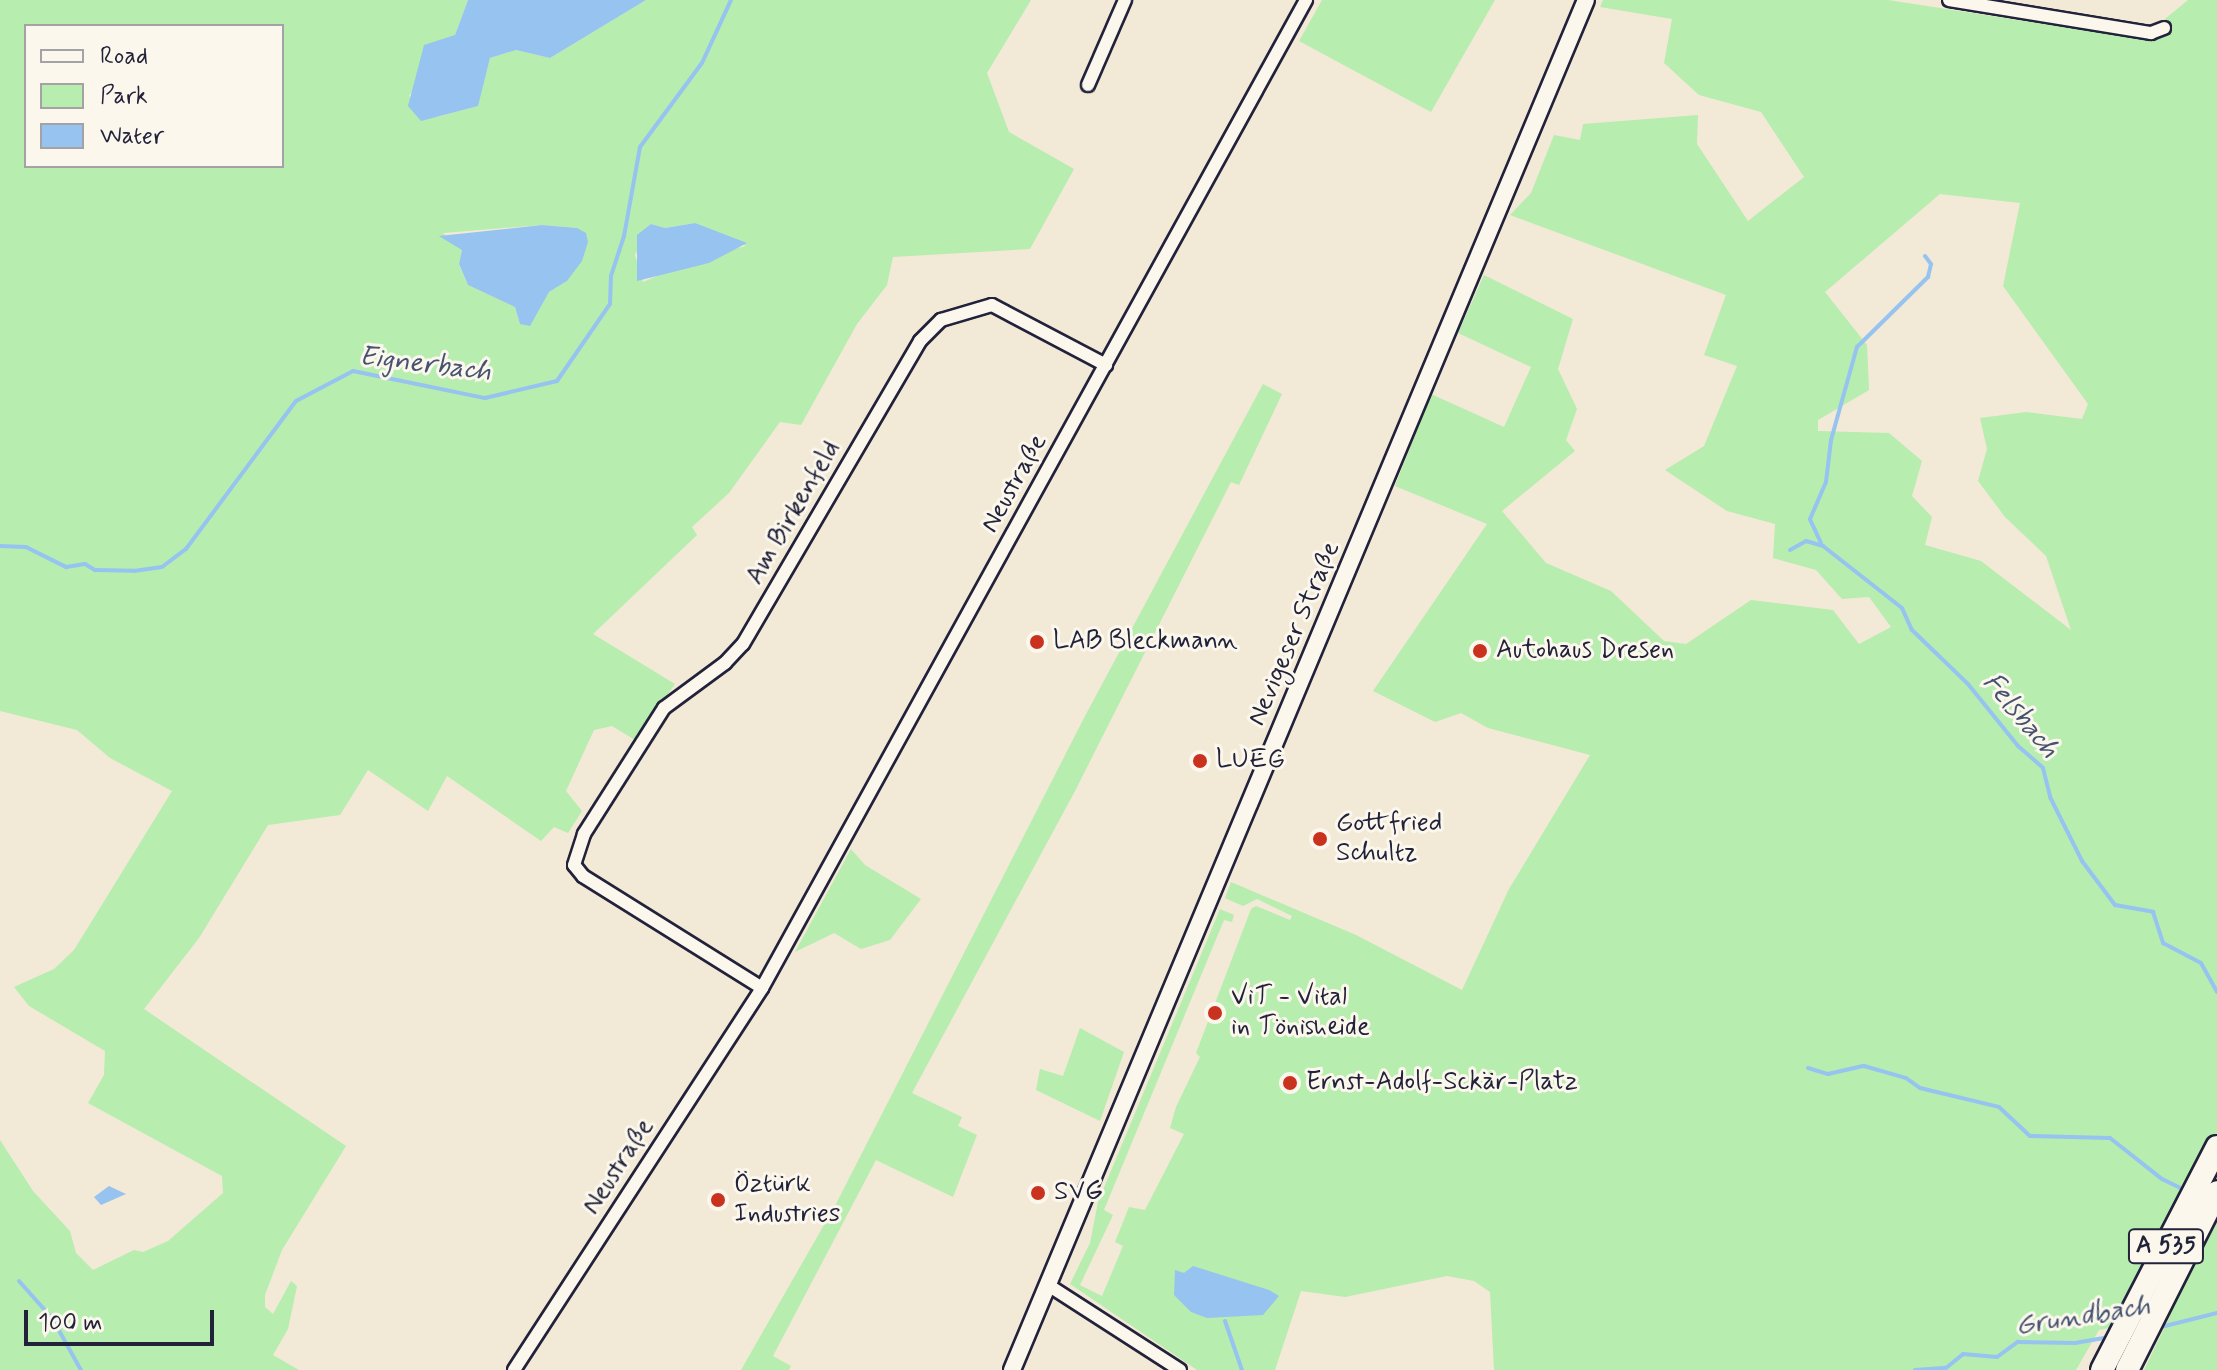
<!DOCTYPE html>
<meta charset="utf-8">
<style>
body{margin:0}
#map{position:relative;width:2217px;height:1370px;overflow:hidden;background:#f2e9d7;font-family:Mynerve,sans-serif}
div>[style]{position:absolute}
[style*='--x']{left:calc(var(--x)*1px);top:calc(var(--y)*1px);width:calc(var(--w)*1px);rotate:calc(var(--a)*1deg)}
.green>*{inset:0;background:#b7edaf}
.water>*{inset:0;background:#97c3f0}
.stream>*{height:4px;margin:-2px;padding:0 2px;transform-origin:2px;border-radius:2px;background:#97c3f0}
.roads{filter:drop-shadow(2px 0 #22223b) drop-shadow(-2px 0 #22223b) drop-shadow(0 2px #22223b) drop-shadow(0 -2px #22223b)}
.minor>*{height:12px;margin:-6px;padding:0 6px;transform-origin:6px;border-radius:6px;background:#fbf7ec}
.secondary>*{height:16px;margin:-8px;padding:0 8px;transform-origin:8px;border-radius:8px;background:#fbf7ec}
.motorway>*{height:22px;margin:-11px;padding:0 11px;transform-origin:11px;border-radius:11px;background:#fbf7ec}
.dots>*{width:22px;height:22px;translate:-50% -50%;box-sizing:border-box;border:4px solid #fbf7ec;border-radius:50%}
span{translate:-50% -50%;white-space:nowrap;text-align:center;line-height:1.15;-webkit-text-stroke:6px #fbf7ec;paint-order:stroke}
.shield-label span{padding:2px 6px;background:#fbf7ec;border:2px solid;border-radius:6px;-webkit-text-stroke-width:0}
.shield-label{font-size:24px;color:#22223b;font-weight:700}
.street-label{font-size:26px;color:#22223b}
.poi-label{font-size:26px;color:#22223b}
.left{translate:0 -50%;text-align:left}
.water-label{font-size:28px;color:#455271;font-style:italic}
.legend{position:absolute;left:24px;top:24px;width:260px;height:144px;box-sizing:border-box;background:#fbf7ec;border:2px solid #a4a2a5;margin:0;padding:10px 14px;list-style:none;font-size:24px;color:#22223b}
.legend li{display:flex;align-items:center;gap:16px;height:40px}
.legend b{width:40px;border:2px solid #a4a2a5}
.scale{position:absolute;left:24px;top:1310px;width:190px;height:36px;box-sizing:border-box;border:4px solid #22223b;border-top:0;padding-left:10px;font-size:24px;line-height:28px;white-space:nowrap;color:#22223b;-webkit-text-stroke:6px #fbf7ec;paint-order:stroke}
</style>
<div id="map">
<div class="green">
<div style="clip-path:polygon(evenodd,0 0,468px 0,455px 35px,409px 96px,437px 117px,477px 106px,490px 58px,516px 50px,550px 58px,646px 0,1031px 0,987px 73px,1009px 132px,1074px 169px,1030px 249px,893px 257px,887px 285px,857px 324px,801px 425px,780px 422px,729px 493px,692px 527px,697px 535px,593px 634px,675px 684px,635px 740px,612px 726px,594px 730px,566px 791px,582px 811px,568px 833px,554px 827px,541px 841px,447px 776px,428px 811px,368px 770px,340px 815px,268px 825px,199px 938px,144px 1009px,346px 1146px,282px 1250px,265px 1295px,265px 1307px,273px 1314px,291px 1281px,297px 1286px,288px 1329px,273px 1355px,299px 1370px,0 1370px,0 1140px,33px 1191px,70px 1231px,76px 1253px,93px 1270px,134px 1250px,143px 1252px,168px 1241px,223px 1193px,222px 1176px,88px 1103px,104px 1075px,105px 1051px,29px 1006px,14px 987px,54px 969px,74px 950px,172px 791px,110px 758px,77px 730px,0 711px,0 0,26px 26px,282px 26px,282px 166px,26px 166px,26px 26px,0 0,695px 223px,746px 246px,725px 251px,709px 263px,681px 266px,643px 282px,635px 255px,651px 224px,665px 228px,695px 223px,0 0,542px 225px,577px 228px,567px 281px,549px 292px,535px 314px,520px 324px,515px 307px,468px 285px,459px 265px,462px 250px,443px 233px,542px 225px)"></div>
<div style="clip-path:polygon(1322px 0,1495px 0,1431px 112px,1299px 41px)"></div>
<div style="clip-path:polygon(evenodd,1603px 0,1888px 0,2128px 37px,2129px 25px,2154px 28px,2188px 0,2217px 0,2217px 1370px,2144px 1370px,2170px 1316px,2099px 1330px,2076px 1370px,1494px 1370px,1490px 1292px,1474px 1281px,1447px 1276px,1345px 1297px,1301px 1291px,1275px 1370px,1197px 1370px,1070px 1284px,1090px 1243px,1098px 1202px,1220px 909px,1234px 915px,1232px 922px,1224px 920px,1104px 1210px,1113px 1215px,1080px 1285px,1102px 1296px,1123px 1246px,1115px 1242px,1129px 1207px,1145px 1210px,1184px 1134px,1170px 1128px,1176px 1107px,1200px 1057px,1196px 1053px,1251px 909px,1256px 906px,1290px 920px,1292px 916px,1257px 899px,1243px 906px,1225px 898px,1231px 882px,1356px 935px,1462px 990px,1509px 889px,1590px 755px,1488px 728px,1461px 713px,1435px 722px,1373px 691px,1487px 524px,1395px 486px,1431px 394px,1504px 427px,1531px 367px,1458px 333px,1484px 275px,1573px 319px,1558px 369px,1577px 409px,1566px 440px,1575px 451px,1502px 511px,1546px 563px,1611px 591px,1664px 641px,1686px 644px,1751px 600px,1833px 610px,1859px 644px,1891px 627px,1869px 597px,1842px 599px,1816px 570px,1773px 558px,1775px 524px,1727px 511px,1665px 470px,1704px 446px,1737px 366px,1704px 355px,1726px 295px,1510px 215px,1531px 193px,1554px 135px,1580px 140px,1583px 124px,1698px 115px,1697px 144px,1748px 221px,1804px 177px,1761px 112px,1699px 95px,1664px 63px,1672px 19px,1600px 7px,1603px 0,1940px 194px,2020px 203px,2003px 286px,2088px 404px,2082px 419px,2026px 412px,1980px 418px,1987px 449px,1978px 481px,2005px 517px,2046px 556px,2071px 630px,1981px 561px,1925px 545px,1932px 517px,1912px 496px,1922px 461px,1889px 433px,1818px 431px,1818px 420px,1869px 390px,1867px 345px,1825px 292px,1940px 194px)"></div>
<div style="clip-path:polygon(1263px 384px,1282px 394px,1239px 485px,1231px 482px,1075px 791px,912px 1093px,962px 1117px,958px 1126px,977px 1135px,953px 1197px,876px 1160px,773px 1356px,791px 1366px,789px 1370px,741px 1370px,836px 1204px,1085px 716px)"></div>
<div style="clip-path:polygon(851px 849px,865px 865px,921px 899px,890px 940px,861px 949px,834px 933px,795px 952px)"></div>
<div style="clip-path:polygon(1080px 1028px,1124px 1052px,1100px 1121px,1036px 1090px,1040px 1069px,1063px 1076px)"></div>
</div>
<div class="water">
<div style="clip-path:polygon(468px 0,646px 0,550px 58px,516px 50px,490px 58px,478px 106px,421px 121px,408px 106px,424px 45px,455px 35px)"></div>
<div style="clip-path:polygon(695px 223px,747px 243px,709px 263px,637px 281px,637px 235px,651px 224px,665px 228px)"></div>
<div style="clip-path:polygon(542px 225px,577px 228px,586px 233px,588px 242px,582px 261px,567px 281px,549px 292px,530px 326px,520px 324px,515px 307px,468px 285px,459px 264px,462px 250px,439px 236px)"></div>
<div style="clip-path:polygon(109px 1186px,126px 1194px,101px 1205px,94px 1197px)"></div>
<div style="clip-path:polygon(1193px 1266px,1269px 1290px,1279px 1296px,1263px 1315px,1207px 1318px,1191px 1312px,1174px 1295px,1175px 1270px,1184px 1273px)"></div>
</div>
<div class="stream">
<div style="--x:1821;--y:543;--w:26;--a:-115"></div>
<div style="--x:1810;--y:519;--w:40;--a:-66.6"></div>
<div style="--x:1826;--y:482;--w:42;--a:-83.2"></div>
<div style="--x:1831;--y:440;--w:97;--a:-74.4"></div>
<div style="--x:1857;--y:347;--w:100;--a:-44.6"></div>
<div style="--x:1928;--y:277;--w:13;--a:-77"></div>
<div style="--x:1931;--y:264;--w:10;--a:-127"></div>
<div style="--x:0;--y:546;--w:26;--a:2"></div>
<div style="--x:26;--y:547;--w:45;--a:26.6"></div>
<div style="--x:66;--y:567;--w:19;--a:-9"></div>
<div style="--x:85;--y:564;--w:12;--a:31"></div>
<div style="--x:95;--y:570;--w:39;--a:1"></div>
<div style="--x:134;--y:571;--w:28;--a:-8"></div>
<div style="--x:162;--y:567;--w:30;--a:-37"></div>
<div style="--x:186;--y:549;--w:184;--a:-53.4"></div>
<div style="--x:296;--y:401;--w:64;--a:-27.8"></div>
<div style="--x:353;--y:371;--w:135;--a:11.6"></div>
<div style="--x:485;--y:398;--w:74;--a:-13.3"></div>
<div style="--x:557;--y:381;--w:93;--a:-55.5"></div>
<div style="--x:610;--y:304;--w:28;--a:-88"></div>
<div style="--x:611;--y:276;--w:42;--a:-72"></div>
<div style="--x:624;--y:236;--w:90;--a:-79.8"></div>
<div style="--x:640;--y:147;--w:104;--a:-53.6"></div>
<div style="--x:702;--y:63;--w:69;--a:-65.3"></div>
<div style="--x:1790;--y:550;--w:18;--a:-29"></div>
<div style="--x:1806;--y:541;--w:18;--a:16"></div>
<div style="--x:1823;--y:546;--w:100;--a:38.1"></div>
<div style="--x:1902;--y:608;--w:24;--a:66"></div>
<div style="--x:1912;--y:630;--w:78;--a:44"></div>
<div style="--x:1968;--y:684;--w:80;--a:51.1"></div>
<div style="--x:2018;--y:746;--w:33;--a:41"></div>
<div style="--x:2043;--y:768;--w:30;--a:76"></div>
<div style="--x:2050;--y:797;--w:72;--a:63.4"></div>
<div style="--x:2082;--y:861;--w:55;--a:53.1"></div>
<div style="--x:2115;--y:905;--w:39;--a:10"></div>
<div style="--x:2153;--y:912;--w:33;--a:72"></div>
<div style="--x:2163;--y:943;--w:43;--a:27.8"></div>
<div style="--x:2201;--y:963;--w:33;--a:61"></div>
<div style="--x:1808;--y:1068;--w:21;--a:17"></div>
<div style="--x:1828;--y:1074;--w:37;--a:-13"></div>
<div style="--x:1864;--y:1066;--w:44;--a:15.9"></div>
<div style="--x:1906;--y:1078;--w:17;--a:36"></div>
<div style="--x:1920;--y:1088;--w:81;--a:13.5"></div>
<div style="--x:1999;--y:1107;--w:42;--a:43.1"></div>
<div style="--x:2030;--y:1136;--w:80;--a:1.4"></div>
<div style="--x:2110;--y:1138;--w:66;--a:38.3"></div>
<div style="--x:2162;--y:1179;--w:28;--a:26"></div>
<div style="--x:19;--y:1281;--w:50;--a:48.3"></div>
<div style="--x:52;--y:1318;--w:60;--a:60.9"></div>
<div style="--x:1225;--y:1321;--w:52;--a:70.9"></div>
<div style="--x:2157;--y:1328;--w:62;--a:-14"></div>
<div style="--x:1915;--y:1370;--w:31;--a:-4"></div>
<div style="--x:1946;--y:1368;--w:22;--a:-39"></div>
<div style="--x:1963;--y:1354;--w:34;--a:5"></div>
<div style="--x:1997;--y:1357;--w:26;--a:-36"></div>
<div style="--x:2018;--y:1342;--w:57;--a:1"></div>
<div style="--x:2075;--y:1343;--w:35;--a:-10"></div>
</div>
<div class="roads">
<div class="minor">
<div style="--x:1949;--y:0;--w:205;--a:9.3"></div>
<div style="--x:2151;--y:33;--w:14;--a:-21"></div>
<div style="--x:1088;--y:85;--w:93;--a:-66.5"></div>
<div style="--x:762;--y:988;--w:211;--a:-148"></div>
<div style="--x:583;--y:876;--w:14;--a:-129"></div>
<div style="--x:574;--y:865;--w:33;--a:-72"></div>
<div style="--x:584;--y:834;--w:149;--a:-57.6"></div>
<div style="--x:664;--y:708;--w:76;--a:-36.4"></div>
<div style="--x:725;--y:663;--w:26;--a:-47"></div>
<div style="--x:743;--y:644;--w:351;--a:-59.7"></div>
<div style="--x:920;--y:341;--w:30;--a:-45"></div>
<div style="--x:941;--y:320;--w:53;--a:-16.4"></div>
<div style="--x:992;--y:305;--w:129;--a:27.8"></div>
<div style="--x:1048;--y:1285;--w:157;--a:32.8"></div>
<div style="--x:514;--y:1370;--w:455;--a:-57"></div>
<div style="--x:762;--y:988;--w:1128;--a:-61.16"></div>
</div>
<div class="secondary">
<div style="--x:1012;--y:1370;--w:1485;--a:-67.27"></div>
</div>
<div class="motorway">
<div style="--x:2102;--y:1370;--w:251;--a:-62.7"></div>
<div style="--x:2127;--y:1370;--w:199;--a:-63.2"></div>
</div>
</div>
<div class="dots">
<div style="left:1037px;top:642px;background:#c8321e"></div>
<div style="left:1480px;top:651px;background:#c8321e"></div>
<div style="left:1200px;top:761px;background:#c8321e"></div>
<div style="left:1320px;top:839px;background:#c8321e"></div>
<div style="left:1215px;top:1013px;background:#c8321e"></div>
<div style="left:1290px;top:1083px;background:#c8321e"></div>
<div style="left:1038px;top:1193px;background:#c8321e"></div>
<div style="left:718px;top:1200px;background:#c8321e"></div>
</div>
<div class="shield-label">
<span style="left:2166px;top:1246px">A 535</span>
</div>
<div class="street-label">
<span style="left:1015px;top:484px;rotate:-61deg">Neustraße</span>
<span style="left:794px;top:513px;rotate:-60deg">Am Birkenfeld</span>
<span style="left:1295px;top:634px;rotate:-67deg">Nevigeser Straße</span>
<span style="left:619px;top:1167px;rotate:-57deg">Neustraße</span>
</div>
<div class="poi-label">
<span class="left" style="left:1053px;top:642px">LAB Bleckmann</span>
<span class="left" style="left:1496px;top:651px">Autohaus Dresen</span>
<span class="left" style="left:1216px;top:761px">LUEG</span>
<span class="left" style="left:1336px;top:839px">Gottfried<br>Schultz</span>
<span class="left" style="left:1231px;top:1013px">ViT - Vital<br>in Tönisheide</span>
<span class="left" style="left:1306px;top:1083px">Ernst-Adolf-Sckär-Platz</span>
<span class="left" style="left:734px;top:1200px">Öztürk<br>Industries</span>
<span class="left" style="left:1054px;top:1193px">SVG</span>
</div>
<div class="water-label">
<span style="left:425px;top:365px;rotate:7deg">Eignerbach</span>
<span style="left:2020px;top:716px;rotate:50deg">Felsbach</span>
<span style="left:2083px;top:1317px;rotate:-9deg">Grundbach</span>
</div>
<ul class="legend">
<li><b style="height:10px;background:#fbf7ec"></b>Road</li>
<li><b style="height:22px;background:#b7edaf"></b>Park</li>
<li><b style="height:22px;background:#97c3f0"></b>Water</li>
</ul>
<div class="scale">100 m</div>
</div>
